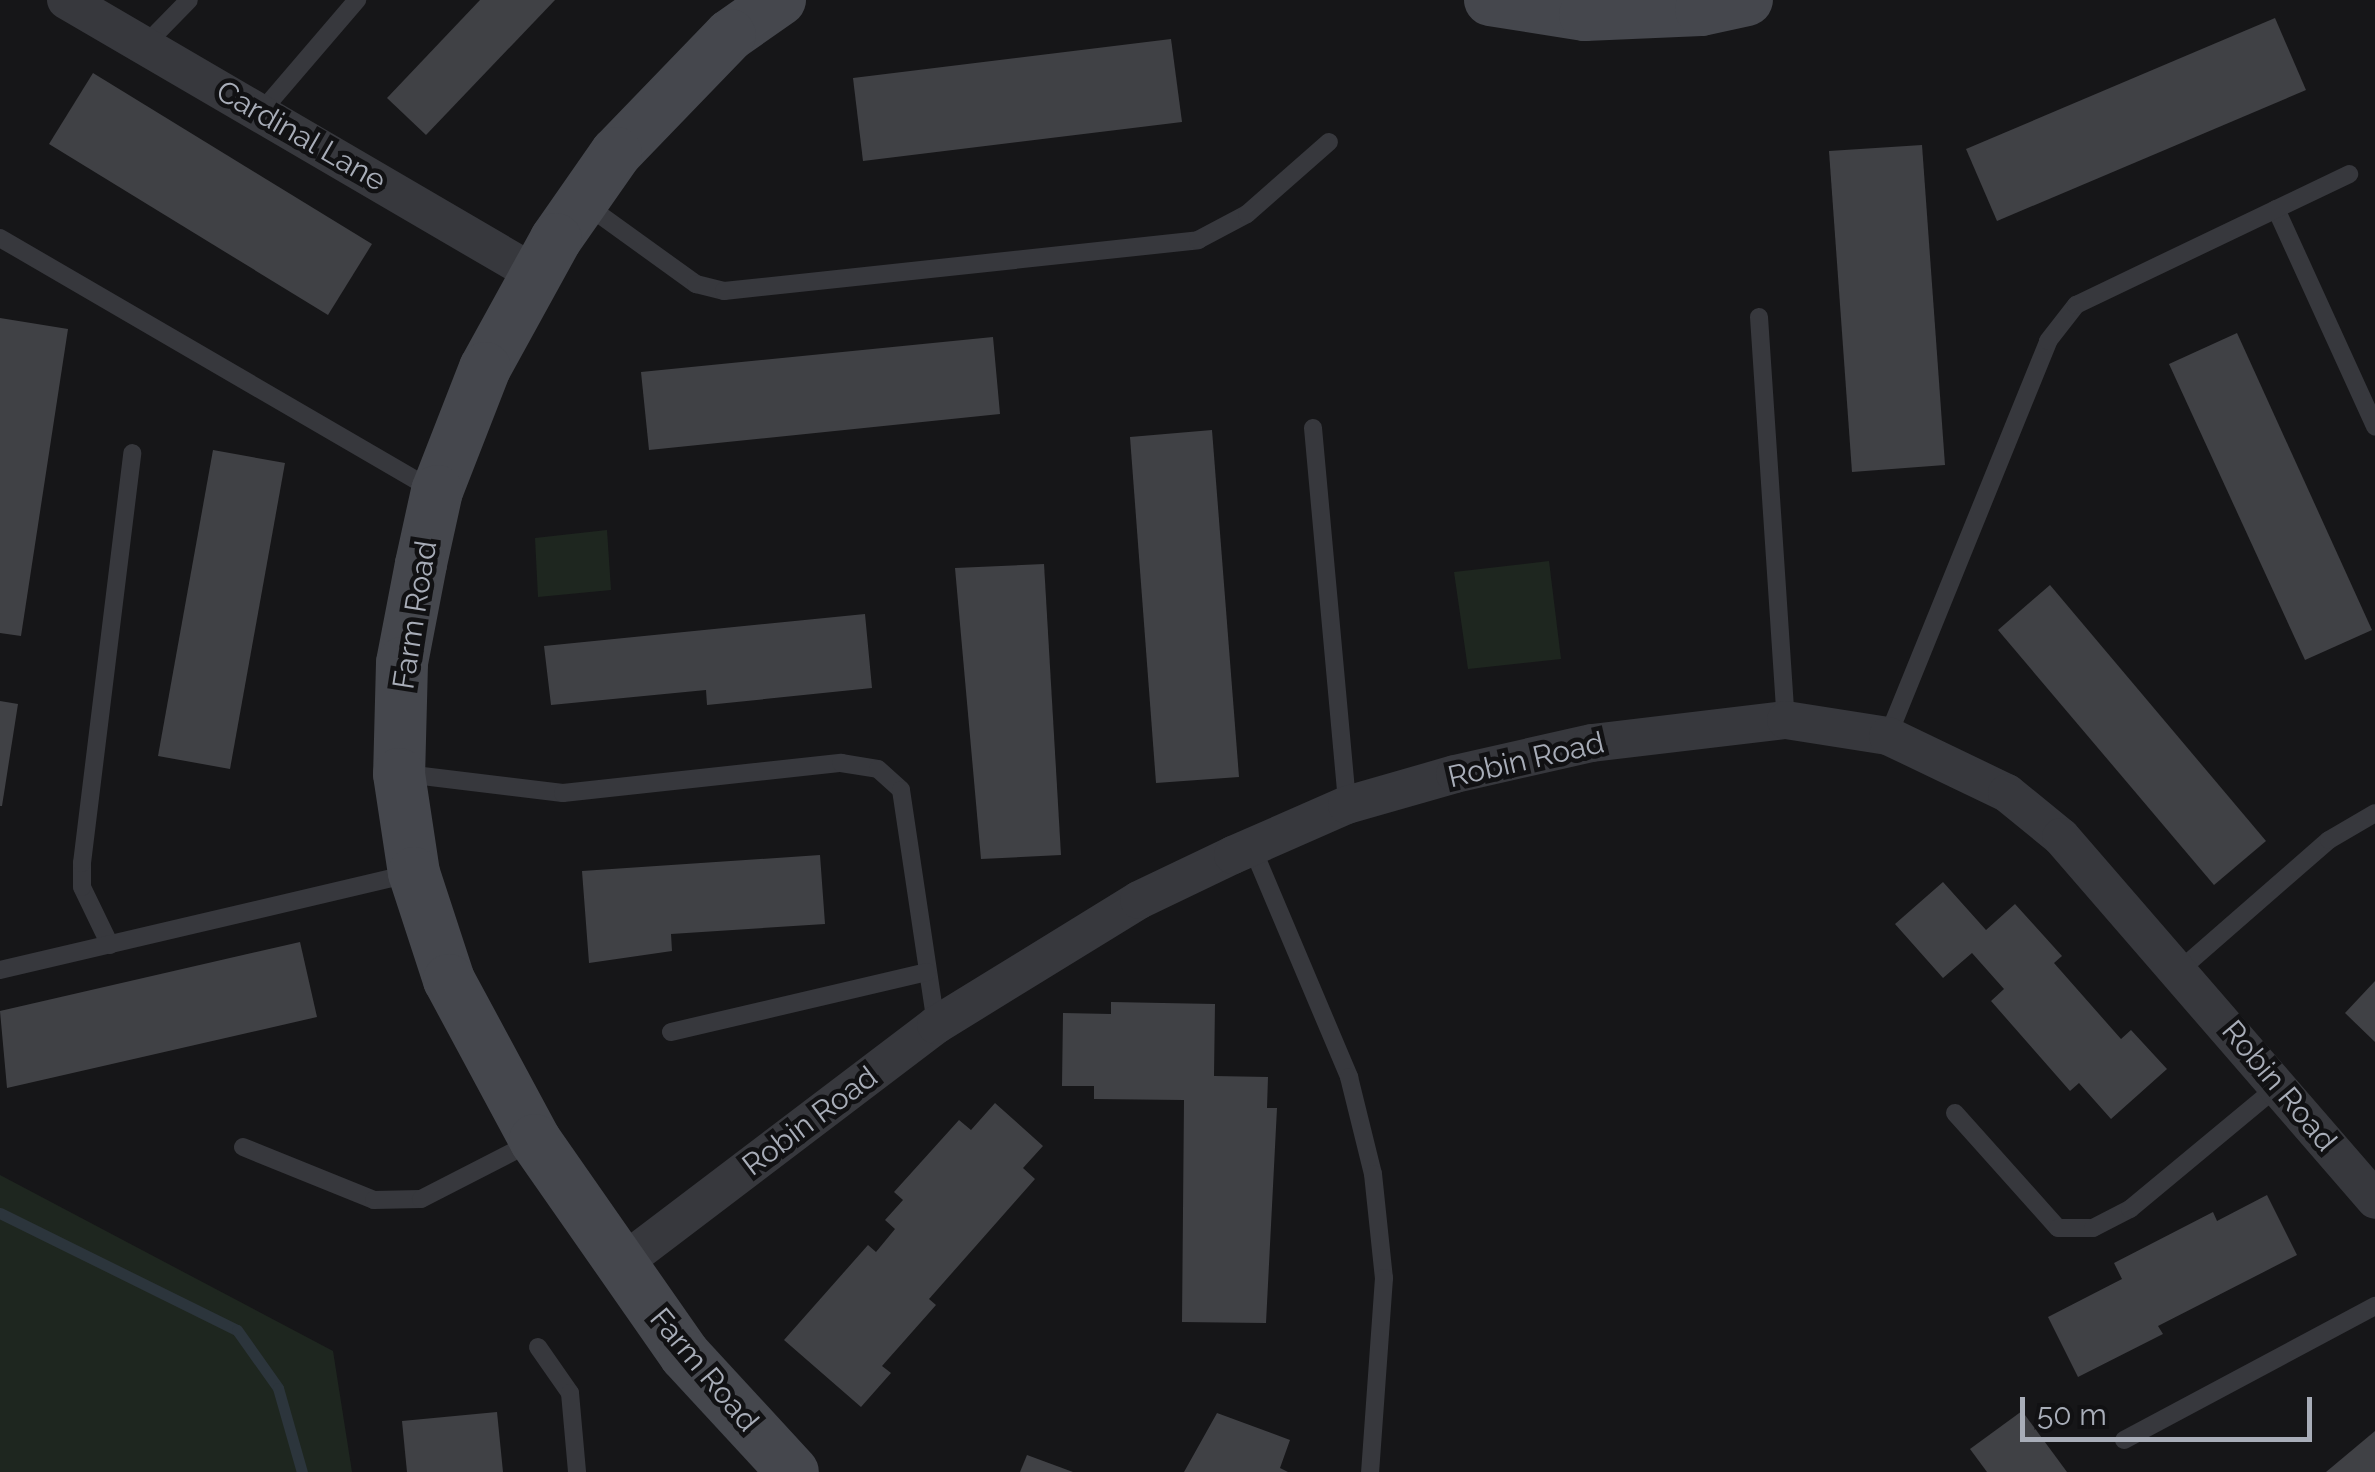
<!DOCTYPE html>
<style>
body{margin:0}
#map{position:relative;width:2375px;height:1472px;overflow:hidden;background:#161618;font-family:Raleway,sans-serif}
div>[style]{position:absolute}
[style*='--x']{left:calc(var(--x)*1px);top:calc(var(--y)*1px);width:calc(var(--w)*1px);rotate:calc(var(--a)*1deg)}
.green>*{inset:0;background:#1e261f}
.stream>*{height:11px;margin:-5.5px;padding:0 5.5px;transform-origin:5.5px;border-radius:5.5px;background:#2c353c}
.building>*{inset:0;background:#404145}
.lane>*{height:18px;margin:-9px;padding:0 9px;transform-origin:9px;border-radius:9px;background:#37383d}
.street>*{height:38px;margin:-19px;padding:0 19px;transform-origin:19px;border-radius:19px;background:#37383d}
.secondary>*{height:52px;margin:-26px;padding:0 26px;transform-origin:26px;border-radius:26px;background:#45474d}
span{translate:-50% -50%;white-space:nowrap;text-align:center;line-height:1.15;-webkit-text-stroke:9px #111113;paint-order:stroke}
.street-label{font-size:30px;color:#a8adb8}
.scale{position:absolute;left:2020px;top:1397px;width:292px;height:45px;box-sizing:border-box;border:5px solid #a8adb8;border-top:0;padding-left:12px;font-size:30px;line-height:35px;white-space:nowrap;color:#a8adb8;-webkit-text-stroke:8px #111113;paint-order:stroke}
</style>
<div id="map">
<div class="green">
<div style="clip-path:polygon(607px 530px,611px 590px,538px 597px,535px 538px)"></div>
<div style="clip-path:polygon(1549px 561px,1561px 659px,1468px 669px,1454px 572px)"></div>
<div style="clip-path:polygon(0 1175px,333px 1351px,352px 1472px,0 1472px)"></div>
</div>
<div class="stream">
<div style="--x:0;--y:1213;--w:264;--a:26.3"></div>
<div style="--x:237;--y:1330;--w:71;--a:54.7"></div>
<div style="--x:278;--y:1388;--w:87;--a:74.1"></div>
</div>
<div class="building">
<div style="clip-path:polygon(480px 0,555px 0,426px 135px,387px 98px)"></div>
<div style="clip-path:polygon(2275px 18px,2306px 90px,1997px 221px,1966px 149px)"></div>
<div style="clip-path:polygon(1171px 39px,1182px 122px,863px 161px,853px 78px)"></div>
<div style="clip-path:polygon(93px 73px,372px 244px,328px 315px,49px 144px)"></div>
<div style="clip-path:polygon(1922px 145px,1945px 465px,1852px 472px,1829px 151px)"></div>
<div style="clip-path:polygon(0 318px,68px 329px,21px 636px,0 633px)"></div>
<div style="clip-path:polygon(2237px 333px,2372px 630px,2305px 660px,2169px 364px)"></div>
<div style="clip-path:polygon(993px 337px,1000px 414px,649px 450px,641px 372px)"></div>
<div style="clip-path:polygon(1212px 430px,1239px 777px,1156px 783px,1130px 437px)"></div>
<div style="clip-path:polygon(213px 450px,285px 463px,230px 769px,158px 756px)"></div>
<div style="clip-path:polygon(1044px 564px,1061px 855px,981px 859px,955px 568px)"></div>
<div style="clip-path:polygon(2050px 585px,2266px 841px,2214px 885px,1998px 630px)"></div>
<div style="clip-path:polygon(865px 614px,872px 688px,707px 705px,706px 690px,551px 705px,544px 646px)"></div>
<div style="clip-path:polygon(0 701px,18px 704px,2px 806px,0 806px)"></div>
<div style="clip-path:polygon(820px 855px,825px 924px,671px 934px,672px 951px,589px 963px,582px 871px)"></div>
<div style="clip-path:polygon(1943px 882px,1986px 930px,2015px 904px,2062px 956px,2054px 963px,2121px 1039px,2131px 1030px,2167px 1069px,2111px 1119px,2079px 1083px,2070px 1091px,1991px 1001px,2004px 989px,1972px 953px,1943px 978px,1895px 924px)"></div>
<div style="clip-path:polygon(300px 942px,317px 1017px,7px 1088px,0 1011px)"></div>
<div style="clip-path:polygon(2375px 981px,2375px 1042px,2345px 1013px)"></div>
<div style="clip-path:polygon(1111px 1002px,1215px 1004px,1214px 1076px,1268px 1077px,1267px 1108px,1277px 1108px,1266px 1323px,1182px 1322px,1184px 1100px,1094px 1099px,1094px 1086px,1062px 1086px,1063px 1013px,1111px 1014px)"></div>
<div style="clip-path:polygon(995px 1103px,1043px 1146px,1023px 1168px,1035px 1179px,929px 1299px,936px 1305px,882px 1366px,891px 1373px,861px 1407px,784px 1340px,868px 1245px,876px 1252px,895px 1229px,885px 1220px,903px 1200px,894px 1192px,959px 1120px,971px 1130px)"></div>
<div style="clip-path:polygon(2267px 1195px,2297px 1255px,2158px 1326px,2163px 1334px,2078px 1377px,2048px 1317px,2122px 1279px,2114px 1263px,2213px 1212px,2217px 1221px)"></div>
<div style="clip-path:polygon(2022px 1411px,2067px 1472px,1987px 1472px,1970px 1449px)"></div>
<div style="clip-path:polygon(497px 1412px,503px 1472px,407px 1472px,402px 1421px)"></div>
<div style="clip-path:polygon(1217px 1413px,1290px 1440px,1280px 1468px,1288px 1472px,1184px 1472px)"></div>
<div style="clip-path:polygon(2375px 1431px,2375px 1472px,2326px 1472px)"></div>
<div style="clip-path:polygon(1027px 1455px,1073px 1472px,1020px 1472px)"></div>
</div>
<div class="lane">
<div style="--x:144;--y:46;--w:64;--a:-45.6"></div>
<div style="--x:261;--y:112;--w:148;--a:-49.4"></div>
<div style="--x:585;--y:204;--w:137;--a:35.8"></div>
<div style="--x:696;--y:284;--w:29;--a:14"></div>
<div style="--x:724;--y:291;--w:477;--a:-6.1"></div>
<div style="--x:1198;--y:240;--w:55;--a:-28"></div>
<div style="--x:1247;--y:214;--w:109;--a:-41.3"></div>
<div style="--x:2276;--y:209;--w:239;--a:65.5"></div>
<div style="--x:0;--y:238;--w:500;--a:30.2"></div>
<div style="--x:1759;--y:317;--w:404;--a:86.2"></div>
<div style="--x:1313;--y:428;--w:379;--a:84.8"></div>
<div style="--x:1888;--y:736;--w:426;--a:-67.9"></div>
<div style="--x:2048;--y:341;--w:46;--a:-52.1"></div>
<div style="--x:2076;--y:305;--w:303;--a:-25.6"></div>
<div style="--x:406;--y:774;--w:158;--a:6.9"></div>
<div style="--x:563;--y:793;--w:280;--a:-6.2"></div>
<div style="--x:841;--y:763;--w:37;--a:9"></div>
<div style="--x:878;--y:769;--w:31;--a:42"></div>
<div style="--x:901;--y:790;--w:237;--a:81.5"></div>
<div style="--x:1252;--y:847;--w:250;--a:67.1"></div>
<div style="--x:1349;--y:1077;--w:100;--a:76.1"></div>
<div style="--x:1373;--y:1174;--w:105;--a:84"></div>
<div style="--x:1384;--y:1278;--w:195;--a:94.1"></div>
<div style="--x:110;--y:945;--w:64;--a:-115.8"></div>
<div style="--x:82;--y:887;--w:24;--a:-90"></div>
<div style="--x:82;--y:863;--w:413;--a:-83"></div>
<div style="--x:2181;--y:969;--w:196;--a:-41.1"></div>
<div style="--x:2329;--y:840;--w:53;--a:-30.4"></div>
<div style="--x:0;--y:970;--w:420;--a:-13.2"></div>
<div style="--x:671;--y:1032;--w:263;--a:-13.2"></div>
<div style="--x:1955;--y:1113;--w:154;--a:48.2"></div>
<div style="--x:2058;--y:1228;--w:35;--a:0"></div>
<div style="--x:2093;--y:1228;--w:42;--a:-27.2"></div>
<div style="--x:2130;--y:1209;--w:192;--a:-39.7"></div>
<div style="--x:243;--y:1147;--w:141;--a:22"></div>
<div style="--x:374;--y:1200;--w:47;--a:-1.2"></div>
<div style="--x:421;--y:1199;--w:125;--a:-27.2"></div>
<div style="--x:538;--y:1347;--w:56;--a:55.2"></div>
<div style="--x:570;--y:1393;--w:79;--a:84.9"></div>
<div style="--x:2124;--y:1440;--w:285;--a:-28.1"></div>
</div>
<div class="street">
<div style="--x:66;--y:0;--w:543;--a:30.29"></div>
<div style="--x:620;--y:1265;--w:397;--a:-37.2"></div>
<div style="--x:936;--y:1025;--w:238;--a:-31.6"></div>
<div style="--x:1139;--y:900;--w:104;--a:-25.6"></div>
<div style="--x:1233;--y:855;--w:124;--a:-23.7"></div>
<div style="--x:1347;--y:805;--w:112;--a:-16"></div>
<div style="--x:1455;--y:774;--w:140;--a:-12.8"></div>
<div style="--x:1592;--y:743;--w:195;--a:-6.8"></div>
<div style="--x:1786;--y:720;--w:103;--a:8.9"></div>
<div style="--x:1888;--y:736;--w:132;--a:25.6"></div>
<div style="--x:2007;--y:793;--w:70;--a:39.2"></div>
<div style="--x:2061;--y:837;--w:480;--a:49.1"></div>
</div>
<div class="secondary">
<div style="--x:780;--y:0;--w:61;--a:145"></div>
<div style="--x:730;--y:35;--w:164;--a:134"></div>
<div style="--x:616;--y:153;--w:105;--a:124.9"></div>
<div style="--x:556;--y:239;--w:147;--a:118.8"></div>
<div style="--x:485;--y:368;--w:132;--a:111.3"></div>
<div style="--x:437;--y:491;--w:75;--a:102.4"></div>
<div style="--x:421;--y:564;--w:101;--a:100.9"></div>
<div style="--x:402;--y:663;--w:111;--a:91.5"></div>
<div style="--x:399;--y:774;--w:100;--a:81.4"></div>
<div style="--x:414;--y:873;--w:113;--a:71.9"></div>
<div style="--x:449;--y:980;--w:182;--a:61.7"></div>
<div style="--x:535;--y:1140;--w:262;--a:55.1"></div>
<div style="--x:685;--y:1355;--w:159;--a:47.3"></div>
<div style="--x:1490;--y:0;--w:96;--a:9"></div>
<div style="--x:1585;--y:15;--w:116;--a:-2.5"></div>
<div style="--x:1701;--y:10;--w:47;--a:-12.3"></div>
</div>
<div class="street-label">
<span style="left:301px;top:136px;rotate:30deg">Cardinal Lane</span>
<span style="left:415px;top:615px;rotate:-81deg">Farm Road</span>
<span style="left:1526px;top:760px;rotate:-13deg">Robin Road</span>
<span style="left:2279px;top:1086px;rotate:50deg">Robin Road</span>
<span style="left:810px;top:1121px;rotate:-37deg">Robin Road</span>
<span style="left:704px;top:1370px;rotate:50deg">Farm Road</span>
</div>
<div class="scale">50 m</div>
</div>
